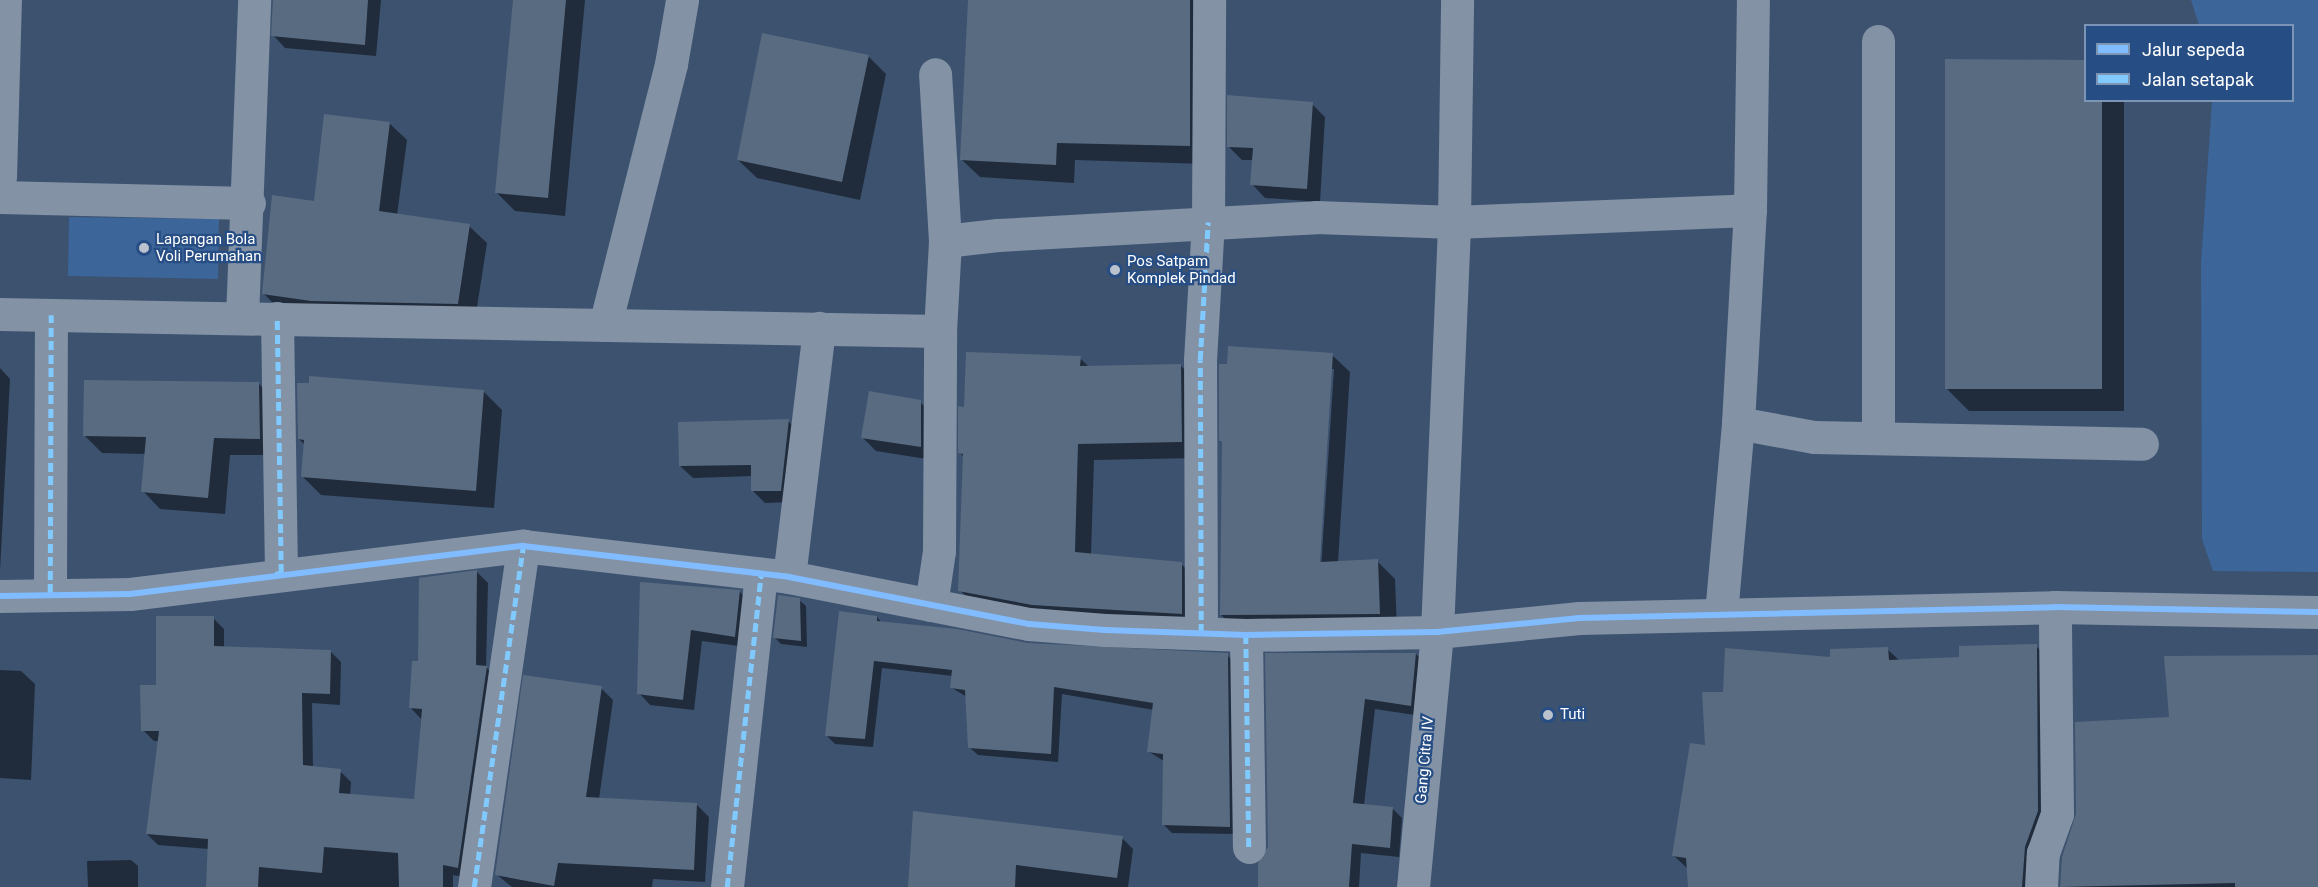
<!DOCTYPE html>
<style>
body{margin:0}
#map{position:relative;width:2318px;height:887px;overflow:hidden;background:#3c526f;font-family:Roboto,sans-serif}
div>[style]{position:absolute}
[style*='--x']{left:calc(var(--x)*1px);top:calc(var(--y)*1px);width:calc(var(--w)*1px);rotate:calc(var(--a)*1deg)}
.green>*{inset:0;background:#3c6599}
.shadow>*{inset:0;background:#0007}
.building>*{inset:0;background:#596b81}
.minor>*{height:33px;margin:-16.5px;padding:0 16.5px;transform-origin:16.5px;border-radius:16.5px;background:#8392a5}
.quiet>*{height:4.5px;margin-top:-2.25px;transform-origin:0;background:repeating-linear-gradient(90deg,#80caff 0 9px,transparent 0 13.5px)}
.cycleway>*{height:6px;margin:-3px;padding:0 3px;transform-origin:3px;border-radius:3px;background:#80bcff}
.dots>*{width:16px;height:16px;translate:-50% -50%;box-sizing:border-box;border:3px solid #274e84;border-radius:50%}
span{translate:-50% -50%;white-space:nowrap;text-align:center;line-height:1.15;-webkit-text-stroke:4.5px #274e84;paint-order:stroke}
.poi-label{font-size:15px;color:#fff}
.left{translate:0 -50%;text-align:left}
.street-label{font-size:15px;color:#fff}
.legend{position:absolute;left:2084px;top:24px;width:210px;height:78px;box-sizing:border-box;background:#274e84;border:2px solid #7d95b5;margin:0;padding:8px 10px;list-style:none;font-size:18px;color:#fff}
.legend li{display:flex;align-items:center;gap:12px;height:30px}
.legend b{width:30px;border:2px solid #7d95b5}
</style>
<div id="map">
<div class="green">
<div style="clip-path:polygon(2191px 0,2318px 0,2318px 572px,2213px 571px,2202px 539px,2201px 263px,2212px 101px,2292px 100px,2292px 26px,2199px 25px)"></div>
<div style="clip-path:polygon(69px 217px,219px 219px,218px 279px,68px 276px)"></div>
</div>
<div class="shadow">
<div style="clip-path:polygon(274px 0,381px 0,376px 56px,285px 48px,273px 35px)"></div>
<div style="clip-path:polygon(514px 0,585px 0,565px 216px,515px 211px,496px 192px)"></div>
<div style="clip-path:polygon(970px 0,1216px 0,1207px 164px,1075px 160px,1074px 183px,980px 177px,961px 159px)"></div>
<div style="clip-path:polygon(868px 56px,886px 74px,860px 200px,757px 178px,738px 160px)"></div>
<div style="clip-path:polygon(1946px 61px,2086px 61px,2086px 100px,2124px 100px,2124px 411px,1969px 411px,1947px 389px)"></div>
<div style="clip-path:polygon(1312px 104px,1325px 117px,1320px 202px,1265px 198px,1252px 184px,1254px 160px,1242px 160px,1229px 147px)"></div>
<div style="clip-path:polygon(389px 123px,407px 140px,397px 215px,469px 226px,487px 243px,475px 320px,281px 311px,263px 293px)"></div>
<div style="clip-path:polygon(evenodd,1332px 355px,1350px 372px,1338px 562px,1377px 561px,1395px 579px,1397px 631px,1239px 632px,1221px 615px,1224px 444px,1221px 440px,1332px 355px,1331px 369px,1334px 369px,1321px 569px,1318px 569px,1331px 369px)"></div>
<div style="clip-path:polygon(1080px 358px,1090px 368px,1181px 366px,1197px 382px,1197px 458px,1094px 460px,1091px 555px,1181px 564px,1198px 580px,1198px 630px,976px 607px,960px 590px,964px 457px,960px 453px,966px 409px)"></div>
<div style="clip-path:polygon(0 368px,10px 379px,0 571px)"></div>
<div style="clip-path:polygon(259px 384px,276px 401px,277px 455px,230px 455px,225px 514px,160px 509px,143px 491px,146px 454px,102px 453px,85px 436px)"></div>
<div style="clip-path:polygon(483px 391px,502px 410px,494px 508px,321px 495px,303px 477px,305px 445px,299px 439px)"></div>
<div style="clip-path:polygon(920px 402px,933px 415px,933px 460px,876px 451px,863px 438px)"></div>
<div style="clip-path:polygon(788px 421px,801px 433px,792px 502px,765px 503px,753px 491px,753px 476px,693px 478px,680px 466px)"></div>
<div style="clip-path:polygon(477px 572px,488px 583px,486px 667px,497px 678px,469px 878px,453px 875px,453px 887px,207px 887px,209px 849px,158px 845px,147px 834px,159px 741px,154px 741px,143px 730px,158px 686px,213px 618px,224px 629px,224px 648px,330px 651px,341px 662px,340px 705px,312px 703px,313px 768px,340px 771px,351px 782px,350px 796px,416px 801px,421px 719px,410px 707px,420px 663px)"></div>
<div style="clip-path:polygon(641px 584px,740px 592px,751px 603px,746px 647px,702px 641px,694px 710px,650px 705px,639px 693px)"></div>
<div style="clip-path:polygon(799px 600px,806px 606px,807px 647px,781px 644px,774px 637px)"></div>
<div style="clip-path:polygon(877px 617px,882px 623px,1027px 644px,1227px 655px,1235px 663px,1238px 834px,1172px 833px,1163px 824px,1164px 761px,1149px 752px,1154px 710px,1062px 694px,1058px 762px,978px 755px,969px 747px,967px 697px,952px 688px,953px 676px,882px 668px,873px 747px,835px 744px,827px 736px)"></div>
<div style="clip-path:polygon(2036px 646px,2049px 659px,2051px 825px,2036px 887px,1690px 887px,1687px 868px,1673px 855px,1724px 693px,1831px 658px,1887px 649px,1900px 661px,1960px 659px)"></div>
<div style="clip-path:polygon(1416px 654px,1426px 664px,1421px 716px,1375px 709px,1364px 805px,1392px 808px,1402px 818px,1399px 857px,1361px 853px,1359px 887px,1260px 887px,1269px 847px,1267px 655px)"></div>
<div style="clip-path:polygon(2318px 656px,2318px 887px,2060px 887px,2063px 857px,2171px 719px)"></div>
<div style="clip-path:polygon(0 670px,21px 671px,35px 684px,31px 780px,0 778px)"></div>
<div style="clip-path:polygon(601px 688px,613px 700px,599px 799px,697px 805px,709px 817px,705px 882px,653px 879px,652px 887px,512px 887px,496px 874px)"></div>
<div style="clip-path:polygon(1122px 838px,1133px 849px,1128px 887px,910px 887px)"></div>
<div style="clip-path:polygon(131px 860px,138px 866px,138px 887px,88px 887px,87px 861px)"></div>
</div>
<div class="building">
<div style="clip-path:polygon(273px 0,368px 0,365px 45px,271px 36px)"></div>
<div style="clip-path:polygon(513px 0,566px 0,548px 198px,495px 193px)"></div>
<div style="clip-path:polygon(968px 0,1190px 0,1190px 146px,1057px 143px,1056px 165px,960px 160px)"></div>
<div style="clip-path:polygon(762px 33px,869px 55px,842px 182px,737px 160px)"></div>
<div style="clip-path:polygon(1945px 59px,2085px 60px,2085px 100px,2102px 100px,2102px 389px,1945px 389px)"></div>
<div style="clip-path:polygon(1227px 95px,1313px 102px,1307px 189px,1250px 185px,1253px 148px,1227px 147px)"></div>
<div style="clip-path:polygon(324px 114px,390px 122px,379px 211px,470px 224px,458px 304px,311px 301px,262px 294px,272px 195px,314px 201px)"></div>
<div style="clip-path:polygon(1228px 346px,1333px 353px,1320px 562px,1378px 559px,1380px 614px,1220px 615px,1222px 441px,1219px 441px,1219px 364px,1227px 364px)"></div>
<div style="clip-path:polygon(966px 352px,1081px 356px,1080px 366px,1181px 364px,1182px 442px,1078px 444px,1075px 552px,1182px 562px,1182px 614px,1032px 605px,958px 591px,963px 454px,958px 453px,958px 406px,964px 407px)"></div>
<div style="clip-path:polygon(309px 376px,484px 390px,476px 491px,301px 477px,304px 440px,298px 439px,297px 383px,309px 383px)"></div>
<div style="clip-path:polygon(84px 380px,259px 382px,260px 439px,214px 438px,208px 498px,141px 492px,146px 437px,83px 436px)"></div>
<div style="clip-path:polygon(869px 391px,921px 400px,921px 447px,861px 438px)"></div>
<div style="clip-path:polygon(789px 419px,781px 491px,751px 491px,751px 465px,679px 466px,678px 422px)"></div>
<div style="clip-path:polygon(477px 570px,476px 665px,487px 666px,458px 868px,443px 865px,443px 887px,399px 887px,398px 853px,324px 847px,322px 873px,259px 867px,258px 887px,206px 887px,208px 839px,146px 834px,159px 731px,141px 731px,140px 685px,156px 685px,156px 616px,214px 616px,214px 646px,331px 650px,330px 694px,302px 693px,303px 765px,341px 769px,339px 793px,414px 799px,422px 709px,409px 708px,412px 661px,418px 661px,419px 578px)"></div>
<div style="clip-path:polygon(640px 582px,740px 590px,735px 637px,691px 630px,683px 700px,637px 694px)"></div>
<div style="clip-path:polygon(778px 595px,800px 598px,801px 641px,773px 638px)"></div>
<div style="clip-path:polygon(839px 611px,877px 616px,877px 621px,957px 629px,1028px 643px,1228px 653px,1230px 827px,1162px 825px,1163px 754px,1147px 752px,1153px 703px,1054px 687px,1051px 754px,968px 748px,965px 690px,950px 688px,952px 670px,874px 661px,865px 739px,825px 736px)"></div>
<div style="clip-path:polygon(2037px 644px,2038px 811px,2025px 847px,2022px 887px,1688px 887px,1686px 858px,1672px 856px,1690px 743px,1705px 745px,1702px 692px,1723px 692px,1725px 648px,1830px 657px,1830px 649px,1888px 647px,1889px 660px,1959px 657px,1959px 646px)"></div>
<div style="clip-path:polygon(1265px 653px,1416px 653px,1411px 706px,1365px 699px,1353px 803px,1393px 807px,1390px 848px,1352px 844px,1349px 887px,1258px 887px,1258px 863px,1268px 847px)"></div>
<div style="clip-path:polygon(2318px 655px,2318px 887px,2235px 887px,2235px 883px,2060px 887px,2062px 857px,2076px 814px,2075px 722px,2169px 717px,2164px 656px)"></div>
<div style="clip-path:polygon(523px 675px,602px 686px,586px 797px,697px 803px,694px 870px,558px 863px,554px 886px,495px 875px)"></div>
<div style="clip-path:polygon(913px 811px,1123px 836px,1117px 878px,1016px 865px,1015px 887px,908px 887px)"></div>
</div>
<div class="minor">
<div style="--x:1878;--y:41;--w:395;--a:90"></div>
<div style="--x:0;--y:177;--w:177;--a:-88.4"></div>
<div style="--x:0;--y:197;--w:249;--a:1.4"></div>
<div style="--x:945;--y:241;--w:53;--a:-6.5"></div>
<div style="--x:998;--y:235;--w:319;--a:-3.2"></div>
<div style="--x:1316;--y:217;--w:138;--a:2.1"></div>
<div style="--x:1454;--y:222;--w:296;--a:-2.3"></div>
<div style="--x:0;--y:314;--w:940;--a:1.04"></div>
<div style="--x:242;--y:318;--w:318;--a:-87.8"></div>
<div style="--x:277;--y:318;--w:255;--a:89.1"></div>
<div style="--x:605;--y:325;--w:269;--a:-75.8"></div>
<div style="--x:671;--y:64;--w:65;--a:-80.2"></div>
<div style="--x:1738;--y:423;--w:77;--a:10.4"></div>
<div style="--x:1814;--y:437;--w:328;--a:1.2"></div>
<div style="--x:789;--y:577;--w:251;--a:-83.1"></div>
<div style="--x:50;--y:593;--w:278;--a:-89.8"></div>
<div style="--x:0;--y:596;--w:130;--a:-0.9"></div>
<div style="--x:130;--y:594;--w:396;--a:-7"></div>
<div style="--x:523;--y:546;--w:268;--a:6.6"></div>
<div style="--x:789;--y:577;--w:245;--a:11.1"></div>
<div style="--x:1029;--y:624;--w:76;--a:4.5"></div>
<div style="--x:1105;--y:630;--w:141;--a:2"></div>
<div style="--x:1246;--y:635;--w:191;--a:-0.9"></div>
<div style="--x:1437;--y:632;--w:143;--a:-5.6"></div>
<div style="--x:1579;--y:618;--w:476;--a:-1.3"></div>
<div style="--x:2055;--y:607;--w:263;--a:1.1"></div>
<div style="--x:931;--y:605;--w:55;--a:-81.6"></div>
<div style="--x:939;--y:551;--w:220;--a:-89.7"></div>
<div style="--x:940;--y:331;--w:90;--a:-86.8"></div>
<div style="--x:945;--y:241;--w:167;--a:-93.4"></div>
<div style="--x:1721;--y:614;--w:192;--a:-84.9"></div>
<div style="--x:1738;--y:423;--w:213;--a:-86.8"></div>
<div style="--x:1750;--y:210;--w:210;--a:-89.2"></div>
<div style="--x:1201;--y:633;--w:273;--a:-90.2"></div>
<div style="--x:1200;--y:360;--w:138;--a:-86.7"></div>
<div style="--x:1208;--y:222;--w:222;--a:-89.7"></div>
<div style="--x:1246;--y:635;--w:212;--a:89.2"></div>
<div style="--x:474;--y:887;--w:345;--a:-81.8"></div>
<div style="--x:727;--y:887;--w:315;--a:-83.8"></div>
<div style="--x:1413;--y:887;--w:256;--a:-84.6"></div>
<div style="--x:1437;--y:632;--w:410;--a:-87.6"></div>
<div style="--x:1454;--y:222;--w:222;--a:-89.2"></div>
<div style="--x:2041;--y:887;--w:34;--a:-87"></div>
<div style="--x:2043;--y:853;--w:41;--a:-70.3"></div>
<div style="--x:2057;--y:814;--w:207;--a:-90.6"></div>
</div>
<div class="quiet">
<div style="--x:275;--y:574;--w:6;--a:-9"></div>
<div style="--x:281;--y:573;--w:255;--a:-90.9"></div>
<div style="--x:50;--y:593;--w:278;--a:-89.8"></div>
<div style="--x:1201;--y:633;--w:273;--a:-90.2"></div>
<div style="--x:1200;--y:360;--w:138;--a:-86.7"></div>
<div style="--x:1246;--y:635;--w:212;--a:89.2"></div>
<div style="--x:474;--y:887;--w:345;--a:-81.8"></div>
<div style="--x:727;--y:887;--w:315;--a:-83.8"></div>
</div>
<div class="cycleway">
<div style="--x:0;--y:596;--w:130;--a:-0.9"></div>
<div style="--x:130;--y:594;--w:396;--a:-7"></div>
<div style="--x:523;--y:546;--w:268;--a:6.6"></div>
<div style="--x:789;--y:577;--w:245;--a:11.1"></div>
<div style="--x:1029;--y:624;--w:76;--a:4.5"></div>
<div style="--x:1105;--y:630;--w:141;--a:2"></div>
<div style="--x:1246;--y:635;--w:191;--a:-0.9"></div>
<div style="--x:1437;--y:632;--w:143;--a:-5.6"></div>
<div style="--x:1579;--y:618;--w:476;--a:-1.3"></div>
<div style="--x:2055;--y:607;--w:263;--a:1.1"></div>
</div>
<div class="dots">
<div style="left:144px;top:248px;background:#bbc2cd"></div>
<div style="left:1115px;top:270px;background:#bbc2cd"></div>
<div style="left:1548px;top:715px;background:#bbc2cd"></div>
</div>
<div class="poi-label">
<span class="left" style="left:156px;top:248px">Lapangan Bola<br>Voli Perumahan</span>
<span class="left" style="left:1127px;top:270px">Pos Satpam<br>Komplek Pindad</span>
<span class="left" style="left:1560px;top:715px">Tuti</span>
</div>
<div class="street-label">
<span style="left:1425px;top:760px;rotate:-85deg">Gang Citra IV</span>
</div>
<ul class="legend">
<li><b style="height:8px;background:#80bcff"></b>Jalur sepeda</li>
<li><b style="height:8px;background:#80caff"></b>Jalan setapak</li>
</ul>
</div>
